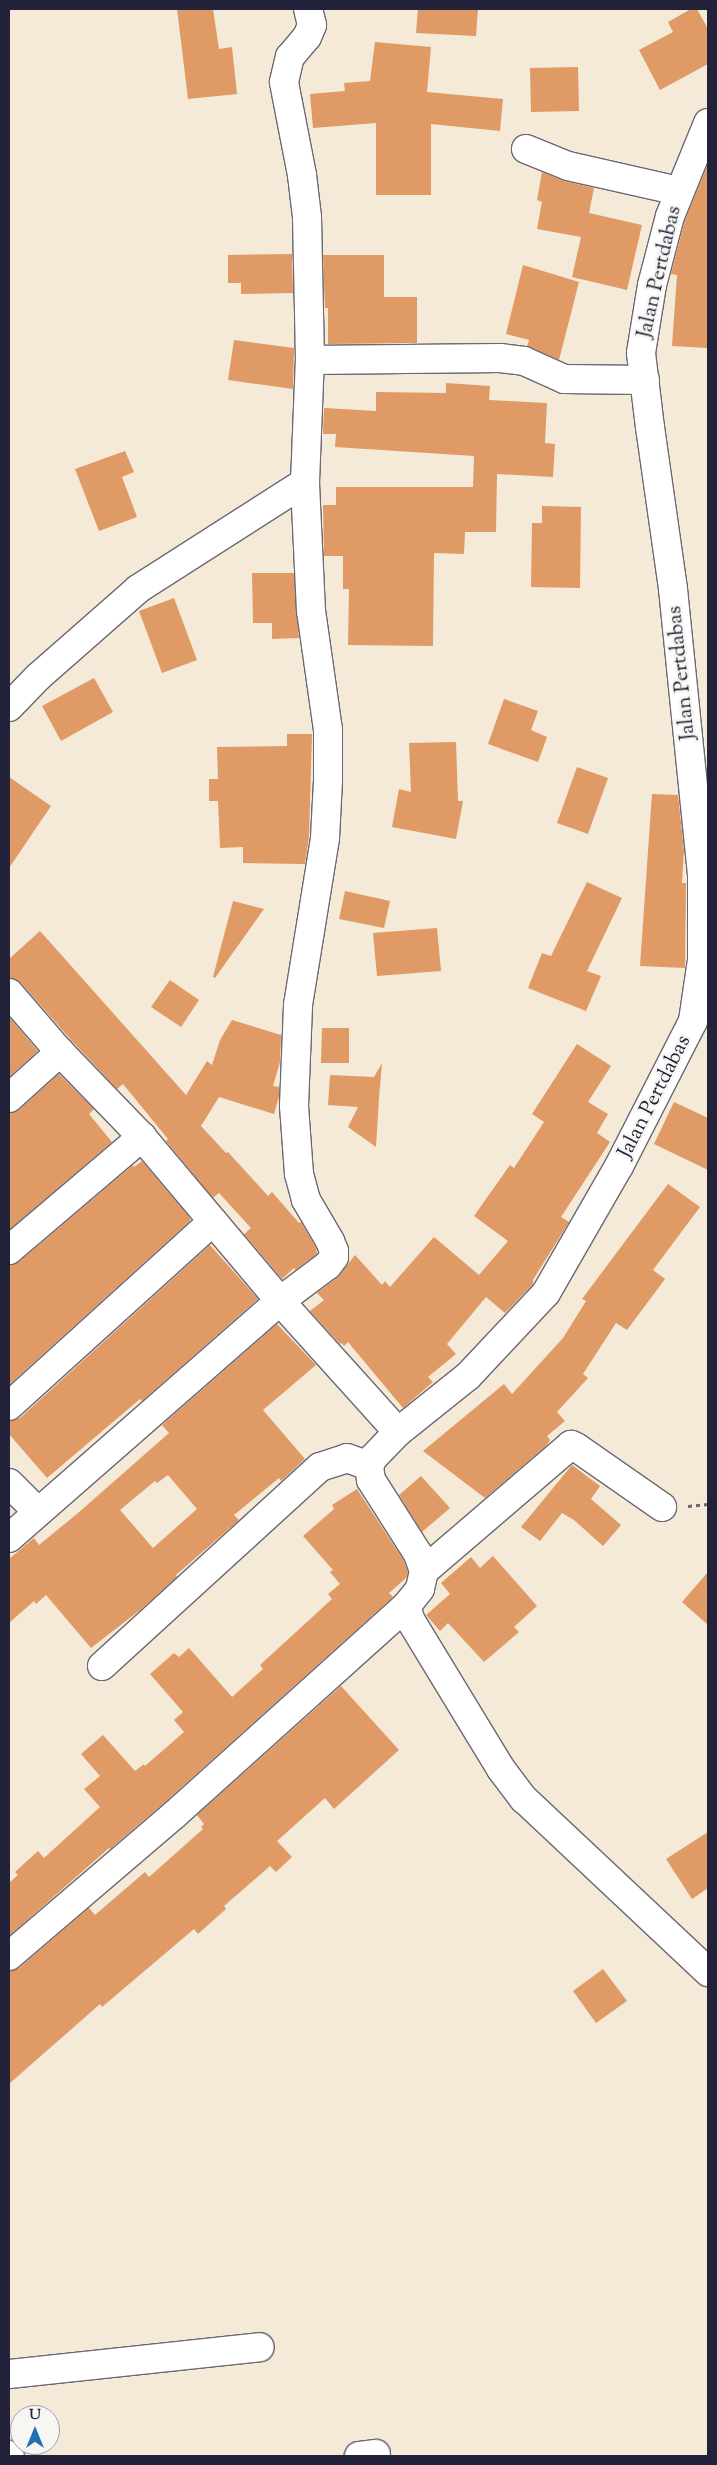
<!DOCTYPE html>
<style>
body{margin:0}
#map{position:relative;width:717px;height:2465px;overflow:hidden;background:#f5e9d8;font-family:"Sorts Mill Goudy",serif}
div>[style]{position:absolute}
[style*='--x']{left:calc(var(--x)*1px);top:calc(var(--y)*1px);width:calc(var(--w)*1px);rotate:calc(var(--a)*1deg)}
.building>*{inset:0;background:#e09a65}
.path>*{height:3px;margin-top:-1.5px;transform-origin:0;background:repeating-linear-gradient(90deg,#6c6872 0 4px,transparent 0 8px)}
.roads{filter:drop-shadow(1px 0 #6c6872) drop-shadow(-1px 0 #6c6872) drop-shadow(0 1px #6c6872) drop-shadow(0 -1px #6c6872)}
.street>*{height:28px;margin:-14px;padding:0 14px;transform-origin:14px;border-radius:14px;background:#fff}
span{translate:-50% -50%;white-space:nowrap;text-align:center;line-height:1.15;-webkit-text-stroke:5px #f6f6f2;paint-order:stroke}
.street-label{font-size:21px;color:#22223b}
.frame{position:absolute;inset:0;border:10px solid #22223b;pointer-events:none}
.north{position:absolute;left:10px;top:2405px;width:50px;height:50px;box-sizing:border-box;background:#f6f6f2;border:1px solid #a1a1a9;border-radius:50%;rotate:0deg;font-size:14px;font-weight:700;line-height:20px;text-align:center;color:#22223b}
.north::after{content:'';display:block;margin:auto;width:18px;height:22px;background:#1f6fb2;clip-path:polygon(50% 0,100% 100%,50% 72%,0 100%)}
</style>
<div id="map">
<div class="building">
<div style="clip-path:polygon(177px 9px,213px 9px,219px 49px,232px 47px,237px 94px,188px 99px)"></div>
<div style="clip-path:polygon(418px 9px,478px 9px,476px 36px,416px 33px)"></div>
<div style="clip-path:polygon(691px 9px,697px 9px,708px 29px,708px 64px,660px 90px,639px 50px,673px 32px,668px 22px)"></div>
<div style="clip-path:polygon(375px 42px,431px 47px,427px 92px,503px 99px,500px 131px,431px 124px,431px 195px,376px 195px,376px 123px,313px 128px,310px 94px,345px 91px,344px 83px,370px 81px)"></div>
<div style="clip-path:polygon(578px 67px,579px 111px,531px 112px,530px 68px)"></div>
<div style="clip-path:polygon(708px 164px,708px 348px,672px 346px,677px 275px,671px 274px,685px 220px)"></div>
<div style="clip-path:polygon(542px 172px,564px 181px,594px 188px,589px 213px,642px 225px,627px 290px,572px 277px,581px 237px,537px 229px,542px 202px,537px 200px)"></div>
<div style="clip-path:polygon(292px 254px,293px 293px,241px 294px,241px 283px,228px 283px,228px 255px)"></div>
<div style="clip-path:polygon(323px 255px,384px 255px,384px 297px,417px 297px,417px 343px,328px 344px,328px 308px,325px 308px)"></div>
<div style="clip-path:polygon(523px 265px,579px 282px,559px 360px,527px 346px,529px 340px,506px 334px)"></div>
<div style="clip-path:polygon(234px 340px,294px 348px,293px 389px,228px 380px)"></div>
<div style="clip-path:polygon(446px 383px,490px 386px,489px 400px,547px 403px,545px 443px,555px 444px,553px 477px,497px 474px,496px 532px,465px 532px,464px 554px,434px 553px,433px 646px,348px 645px,349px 589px,343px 589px,343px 556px,324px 556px,323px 505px,336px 505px,336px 487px,473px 487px,474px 456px,335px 447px,336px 434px,323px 434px,324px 408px,376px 411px,376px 392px,446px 393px)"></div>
<div style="clip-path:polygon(125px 451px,134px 472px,122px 477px,137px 517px,99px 531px,75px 469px)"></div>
<div style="clip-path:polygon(542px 506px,581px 507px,580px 588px,531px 587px,532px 523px,542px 523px)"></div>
<div style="clip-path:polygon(252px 573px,294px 573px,299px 638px,272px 639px,272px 623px,253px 623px)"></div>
<div style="clip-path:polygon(174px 598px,197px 660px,162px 673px,139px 611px)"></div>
<div style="clip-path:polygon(94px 678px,113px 712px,61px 741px,42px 706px)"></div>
<div style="clip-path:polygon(504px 699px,538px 711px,531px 730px,547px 737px,538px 762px,488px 744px)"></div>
<div style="clip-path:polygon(287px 734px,312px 734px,309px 836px,305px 864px,243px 863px,243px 847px,220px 848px,218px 801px,209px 801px,209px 779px,218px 779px,217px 747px,287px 746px)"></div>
<div style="clip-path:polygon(456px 742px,458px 801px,463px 801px,456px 839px,392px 827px,399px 789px,411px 792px,409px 743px)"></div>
<div style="clip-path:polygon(577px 767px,608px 778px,588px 834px,557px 823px)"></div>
<div style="clip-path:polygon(9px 777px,51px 806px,9px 868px)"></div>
<div style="clip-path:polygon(652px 794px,678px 795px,684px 850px,682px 883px,686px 883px,685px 968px,640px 966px)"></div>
<div style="clip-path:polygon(587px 882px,622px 898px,587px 971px,601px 976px,586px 1011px,528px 988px,542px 953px,551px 956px)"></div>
<div style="clip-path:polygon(345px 891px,390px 901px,384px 928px,339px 919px)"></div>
<div style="clip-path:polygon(233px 901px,264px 909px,215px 978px,213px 977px)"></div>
<div style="clip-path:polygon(437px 928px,441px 971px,377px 976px,373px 933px)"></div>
<div style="clip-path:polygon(40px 931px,186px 1095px,207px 1061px,212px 1065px,220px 1040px,232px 1020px,281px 1035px,280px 1062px,273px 1086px,279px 1087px,279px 1097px,274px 1114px,219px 1097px,201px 1126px,226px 1153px,228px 1152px,268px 1196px,272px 1192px,299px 1223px,301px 1222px,316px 1248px,317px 1254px,295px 1270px,294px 1268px,282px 1279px,244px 1234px,251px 1228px,219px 1193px,213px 1198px,166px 1141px,168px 1139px,123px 1084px,117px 1089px,72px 1041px,21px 983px,9px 978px,9px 959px)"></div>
<div style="clip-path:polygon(170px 980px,199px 1000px,181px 1027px,151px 1007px)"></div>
<div style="clip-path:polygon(9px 1017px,38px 1051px,9px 1077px)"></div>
<div style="clip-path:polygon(322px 1028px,349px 1028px,349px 1063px,321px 1063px)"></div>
<div style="clip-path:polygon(577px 1044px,611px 1066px,588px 1102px,608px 1114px,597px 1133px,610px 1142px,561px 1217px,569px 1222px,533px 1280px,533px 1284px,505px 1313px,486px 1297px,447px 1344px,456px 1354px,428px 1377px,433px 1382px,403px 1408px,348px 1342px,344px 1346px,342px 1343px,340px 1344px,310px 1311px,324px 1300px,317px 1293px,338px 1277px,355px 1255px,382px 1285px,385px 1281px,390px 1287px,434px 1237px,479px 1275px,508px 1241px,474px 1216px,510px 1165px,514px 1168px,544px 1122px,532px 1114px)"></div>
<div style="clip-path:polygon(382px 1063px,379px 1098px,376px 1147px,348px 1127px,358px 1107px,328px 1105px,330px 1075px,374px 1077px)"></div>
<div style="clip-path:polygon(59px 1074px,94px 1109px,89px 1114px,112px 1142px,9px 1230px,9px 1113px,19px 1110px)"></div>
<div style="clip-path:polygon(674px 1102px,708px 1118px,708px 1170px,654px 1144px)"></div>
<div style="clip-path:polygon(142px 1161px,190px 1218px,190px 1221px,9px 1385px,9px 1265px,19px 1262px,133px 1165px,134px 1167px)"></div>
<div style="clip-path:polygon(668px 1184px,700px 1207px,653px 1270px,665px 1279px,627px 1330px,616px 1323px,583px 1374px,588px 1378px,557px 1412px,565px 1421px,547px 1436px,550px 1440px,547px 1445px,485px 1498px,423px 1451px,504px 1384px,512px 1394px,563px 1338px,586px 1301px,582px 1299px)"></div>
<div style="clip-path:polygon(210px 1245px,258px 1299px,142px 1401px,140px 1399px,47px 1478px,9px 1434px,9px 1421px,20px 1418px)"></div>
<div style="clip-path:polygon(evenodd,277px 1324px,316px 1365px,263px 1410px,305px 1459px,281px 1481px,279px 1478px,234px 1515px,239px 1520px,176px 1575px,177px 1577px,140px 1610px,91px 1648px,46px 1595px,36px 1604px,34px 1601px,9px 1623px,9px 1559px,34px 1538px,39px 1545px,78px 1513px,169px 1433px,162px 1425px,277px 1324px,168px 1475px,197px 1509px,153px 1548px,120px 1510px,155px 1481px,157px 1483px,168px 1475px)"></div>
<div style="clip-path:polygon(572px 1465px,600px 1486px,591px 1499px,621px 1525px,603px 1546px,574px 1520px,562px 1513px,540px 1541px,521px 1527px)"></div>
<div style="clip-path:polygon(421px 1476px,450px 1508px,422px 1532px,399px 1495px)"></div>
<div style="clip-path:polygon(357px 1489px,404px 1561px,408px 1572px,407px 1577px,389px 1593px,393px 1597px,164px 1803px,110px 1849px,109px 1848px,9px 1936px,9px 1883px,18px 1875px,15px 1872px,38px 1851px,44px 1858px,100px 1807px,84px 1789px,100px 1776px,81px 1754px,103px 1735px,135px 1771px,144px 1764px,145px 1766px,184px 1732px,174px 1720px,183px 1712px,150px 1674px,174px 1653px,179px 1657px,189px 1648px,232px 1697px,263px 1669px,260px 1665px,332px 1599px,328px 1594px,340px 1584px,330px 1572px,333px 1570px,303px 1536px,334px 1509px,332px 1505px)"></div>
<div style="clip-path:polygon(493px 1556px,537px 1606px,514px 1627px,519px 1632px,484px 1662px,448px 1623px,440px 1631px,426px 1615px,450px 1594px,441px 1583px,471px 1557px,480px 1568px)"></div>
<div style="clip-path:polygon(708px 1572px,708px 1625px,682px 1602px)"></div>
<div style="clip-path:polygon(341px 1686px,399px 1750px,334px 1809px,325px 1798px,277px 1841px,292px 1857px,276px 1872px,270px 1866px,224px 1906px,226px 1909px,198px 1934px,194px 1929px,102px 2007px,100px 2004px,9px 2084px,9px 1971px,19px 1968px,89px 1908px,95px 1915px,145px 1872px,149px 1877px,203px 1829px,201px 1827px,204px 1824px,197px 1815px)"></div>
<div style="clip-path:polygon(708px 1832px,708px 1888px,692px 1899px,666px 1859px)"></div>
<div style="clip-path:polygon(603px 1969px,627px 2001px,596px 2023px,573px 1991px)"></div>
</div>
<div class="path">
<div style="--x:688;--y:1506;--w:20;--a:-6"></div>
</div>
<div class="roads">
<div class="street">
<div style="--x:708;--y:123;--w:100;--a:112.2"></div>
<div style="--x:670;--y:216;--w:71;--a:104.6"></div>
<div style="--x:652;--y:285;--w:69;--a:99.2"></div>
<div style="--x:641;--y:353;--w:75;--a:83.1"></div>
<div style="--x:650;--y:427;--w:164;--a:81.9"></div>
<div style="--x:673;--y:589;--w:286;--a:84.2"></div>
<div style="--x:702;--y:874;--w:86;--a:90"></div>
<div style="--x:702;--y:960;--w:62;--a:98.4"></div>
<div style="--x:693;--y:1021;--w:163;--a:117"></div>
<div style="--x:619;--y:1166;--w:146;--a:119.9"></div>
<div style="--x:546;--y:1293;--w:114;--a:133.2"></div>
<div style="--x:468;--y:1376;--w:90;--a:141.3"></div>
<div style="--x:398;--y:1432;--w:36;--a:134"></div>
<div style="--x:373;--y:1458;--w:9;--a:117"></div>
<div style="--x:369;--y:1466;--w:14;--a:82"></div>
<div style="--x:371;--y:1480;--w:88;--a:57.6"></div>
<div style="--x:418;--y:1554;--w:18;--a:71"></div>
<div style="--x:424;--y:1571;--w:18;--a:103"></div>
<div style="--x:420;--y:1589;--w:22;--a:129"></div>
<div style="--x:406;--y:1606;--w:16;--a:72"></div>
<div style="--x:411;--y:1621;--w:173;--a:58.7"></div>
<div style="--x:501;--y:1769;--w:38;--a:53"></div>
<div style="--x:524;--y:1799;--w:253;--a:43.2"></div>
<div style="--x:526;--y:149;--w:45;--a:22"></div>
<div style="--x:568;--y:166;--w:114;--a:12.7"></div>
<div style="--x:310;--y:360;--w:190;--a:-0.6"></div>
<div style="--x:500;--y:358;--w:24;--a:7"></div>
<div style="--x:524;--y:361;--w:44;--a:24.2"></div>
<div style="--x:564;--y:379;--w:81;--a:0.7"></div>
<div style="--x:9;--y:707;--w:42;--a:-46"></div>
<div style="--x:38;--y:677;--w:133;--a:-41.3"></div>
<div style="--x:138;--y:589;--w:198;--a:-32.6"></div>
<div style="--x:9;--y:993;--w:78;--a:49.2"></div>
<div style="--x:60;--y:1052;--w:118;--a:46"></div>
<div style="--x:142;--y:1137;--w:214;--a:49.9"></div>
<div style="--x:280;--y:1301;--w:176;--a:48"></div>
<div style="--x:9;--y:1098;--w:69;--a:-42"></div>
<div style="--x:9;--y:1250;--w:175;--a:-40.4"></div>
<div style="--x:9;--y:1406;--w:275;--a:-42.2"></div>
<div style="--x:9;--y:1483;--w:41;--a:45"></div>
<div style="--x:9;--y:1538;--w:360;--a:-41.2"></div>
<div style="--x:280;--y:1301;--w:60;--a:-36.9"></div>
<div style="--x:328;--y:1265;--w:10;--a:-53"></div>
<div style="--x:334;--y:1257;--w:6;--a:-90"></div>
<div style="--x:334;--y:1251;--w:11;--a:-112"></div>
<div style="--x:330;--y:1241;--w:48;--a:-120.3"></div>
<div style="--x:306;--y:1200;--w:27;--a:-105"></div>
<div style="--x:299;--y:1174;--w:68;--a:-94.2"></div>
<div style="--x:294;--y:1106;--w:101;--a:-87.7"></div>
<div style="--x:298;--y:1005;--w:169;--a:-80.8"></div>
<div style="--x:325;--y:838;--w:57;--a:-87"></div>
<div style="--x:328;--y:781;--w:51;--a:-90"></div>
<div style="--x:328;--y:730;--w:120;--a:-98.1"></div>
<div style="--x:311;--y:611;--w:129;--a:-92.7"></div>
<div style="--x:305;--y:482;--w:122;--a:-87.7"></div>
<div style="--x:310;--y:360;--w:143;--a:-91.2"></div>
<div style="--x:307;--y:217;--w:42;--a:-96.8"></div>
<div style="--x:302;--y:175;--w:95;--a:-101"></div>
<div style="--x:284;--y:82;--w:26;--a:-77"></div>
<div style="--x:290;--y:57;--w:26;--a:-50"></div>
<div style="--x:307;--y:37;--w:13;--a:-67"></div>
<div style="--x:312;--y:25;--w:16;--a:-104"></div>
<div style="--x:424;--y:1571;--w:194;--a:-40.6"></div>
<div style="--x:571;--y:1445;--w:5;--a:22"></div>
<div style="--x:576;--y:1447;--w:105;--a:34.9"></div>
<div style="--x:102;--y:1666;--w:295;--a:-42.4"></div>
<div style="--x:320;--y:1467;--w:28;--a:-18"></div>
<div style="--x:347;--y:1458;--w:23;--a:20"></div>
<div style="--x:9;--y:1956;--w:217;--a:-40.5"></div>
<div style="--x:174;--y:1815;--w:312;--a:-42"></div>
<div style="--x:9;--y:2374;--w:252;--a:-6.1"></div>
<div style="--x:9;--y:2455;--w:1;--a:45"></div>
<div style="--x:359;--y:2456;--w:17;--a:-7"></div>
</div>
</div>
<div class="street-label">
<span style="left:660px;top:272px;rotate:-77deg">Jalan Pertdabas</span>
<span style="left:682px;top:673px;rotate:-96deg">Jalan Pertdabas</span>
<span style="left:655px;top:1097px;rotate:-63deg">Jalan Pertdabas</span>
</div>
<div class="frame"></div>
<div class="north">U</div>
</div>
